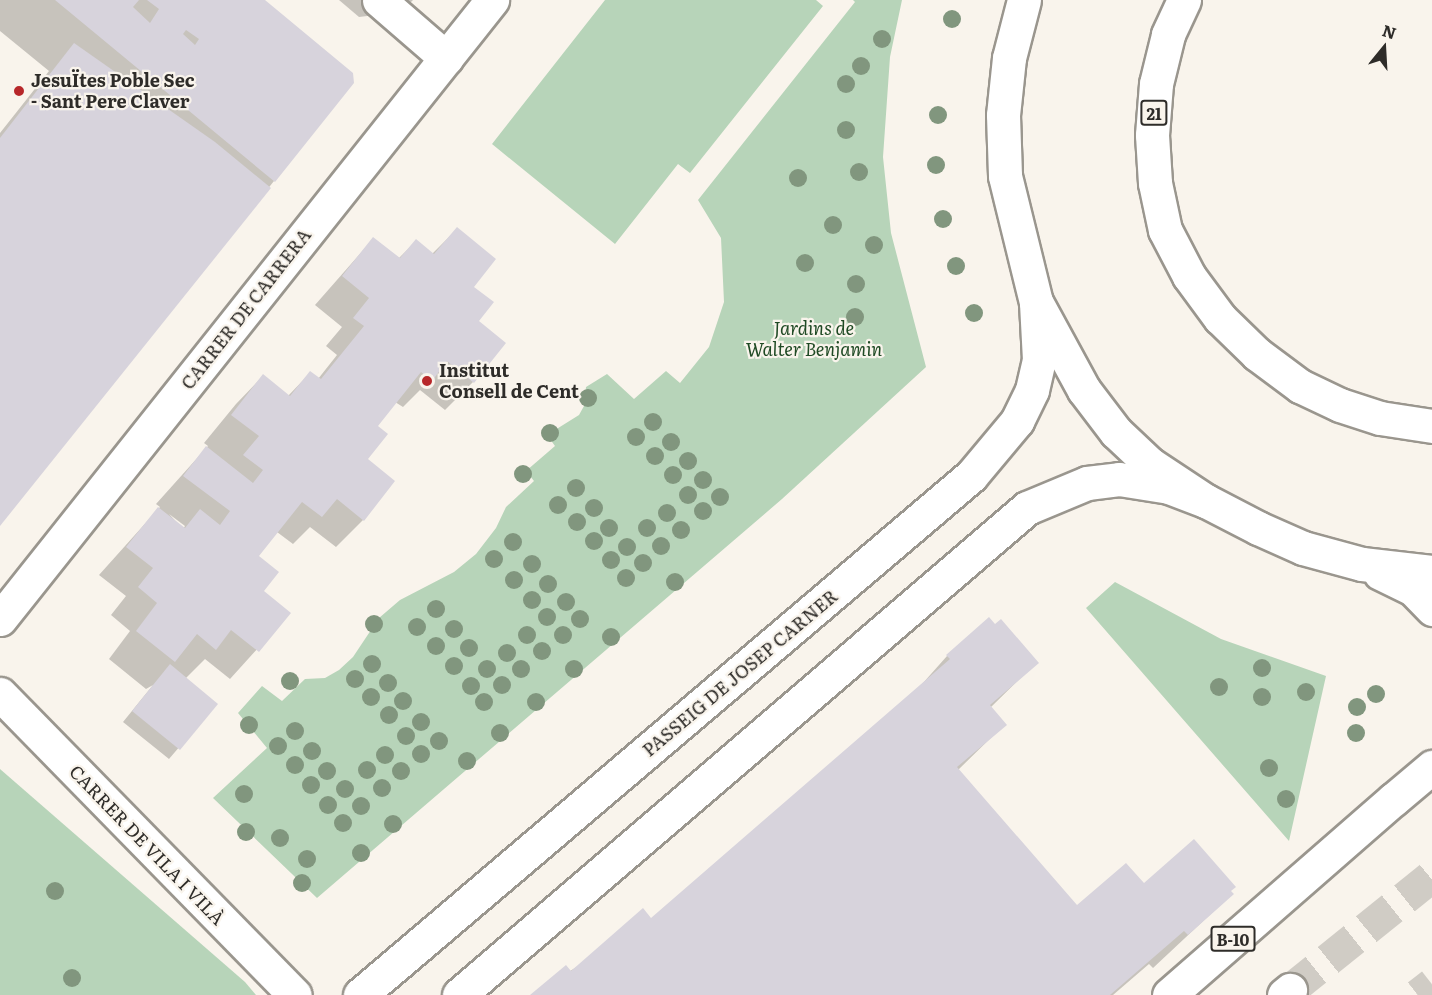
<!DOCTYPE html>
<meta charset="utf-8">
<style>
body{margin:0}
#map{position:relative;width:1432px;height:995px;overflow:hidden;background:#f9f4ec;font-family:Literata,serif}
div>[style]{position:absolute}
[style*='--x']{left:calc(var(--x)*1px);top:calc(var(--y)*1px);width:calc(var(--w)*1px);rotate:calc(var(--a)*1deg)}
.green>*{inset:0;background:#b7d4b9}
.shadow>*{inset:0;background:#0003}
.building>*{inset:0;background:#d7d3dc}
.highway-tunnel>*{height:33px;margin-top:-16.5px;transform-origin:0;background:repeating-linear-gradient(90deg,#d0ccc5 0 33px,transparent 0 49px)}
.roads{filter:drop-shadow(2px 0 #9a968e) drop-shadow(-2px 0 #9a968e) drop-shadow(0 2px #9a968e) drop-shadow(0 -2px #9a968e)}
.minor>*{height:33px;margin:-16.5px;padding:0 16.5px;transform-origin:16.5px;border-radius:16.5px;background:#fff}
.major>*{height:33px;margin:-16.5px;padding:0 16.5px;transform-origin:16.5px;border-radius:16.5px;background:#fff}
.highway>*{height:33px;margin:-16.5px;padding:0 16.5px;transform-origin:16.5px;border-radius:16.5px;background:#fff}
.trees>*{width:18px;height:18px;margin:-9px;border-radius:50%;background:#81967e}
.dots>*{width:16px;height:16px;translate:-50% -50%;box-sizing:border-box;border:3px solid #f9f4ec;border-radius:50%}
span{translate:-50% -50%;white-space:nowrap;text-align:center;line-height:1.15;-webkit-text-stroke:4.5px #f9f4ec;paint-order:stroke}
.shield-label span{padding:2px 4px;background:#f9f4ec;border:2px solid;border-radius:4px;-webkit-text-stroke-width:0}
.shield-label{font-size:16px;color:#2e2c29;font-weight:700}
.poi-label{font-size:18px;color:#2e2c29;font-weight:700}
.left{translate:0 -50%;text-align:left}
.street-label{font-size:18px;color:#2e2c29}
.park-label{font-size:18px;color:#1f4a24;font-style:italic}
.north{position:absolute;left:1354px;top:18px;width:60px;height:60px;-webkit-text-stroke:4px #f9f4ec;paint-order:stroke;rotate:18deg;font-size:16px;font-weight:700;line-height:24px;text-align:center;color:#2e2c29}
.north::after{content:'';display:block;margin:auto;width:21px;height:27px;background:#2e2c29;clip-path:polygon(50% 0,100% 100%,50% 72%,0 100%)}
</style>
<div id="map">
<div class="green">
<div style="clip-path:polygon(605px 0,816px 0,823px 6px,690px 173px,678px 164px,615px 244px,492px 144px)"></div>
<div style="clip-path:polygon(853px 0,902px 0,890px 57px,883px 157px,891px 233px,926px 367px,782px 499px,317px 898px,213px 798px,267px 748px,238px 713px,262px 686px,282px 701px,305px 679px,325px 678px,339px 670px,353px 657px,379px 618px,400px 600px,454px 572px,476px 554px,496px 528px,506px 507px,534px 481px,526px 471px,555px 446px,547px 435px,579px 415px,584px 406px,586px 387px,607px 374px,634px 399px,666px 371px,680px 383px,709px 347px,724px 302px,721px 238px,698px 200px,855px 2px)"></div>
<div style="clip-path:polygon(1115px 582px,1221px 639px,1326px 676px,1289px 841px,1086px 608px)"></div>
<div style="clip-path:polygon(0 769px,245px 982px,256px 995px,0 995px)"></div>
</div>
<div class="shadow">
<div style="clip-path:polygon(0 0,262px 0,274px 181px,0 524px,0 133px,49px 71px,0 31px)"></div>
<div style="clip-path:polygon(339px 0,413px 0,401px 12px,359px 17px)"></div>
<div style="clip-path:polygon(evenodd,457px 229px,477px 321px,473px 382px,445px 410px,420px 390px,403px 407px,395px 402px,376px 426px,366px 459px,363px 520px,336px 547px,310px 527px,293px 544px,277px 532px,257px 557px,262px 591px,289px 614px,230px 679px,205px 659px,185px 679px,216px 704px,169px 759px,123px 722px,153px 685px,146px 689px,109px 659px,130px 631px,111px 615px,126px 596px,99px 575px,160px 507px,156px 504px,208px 446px,204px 443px,236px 404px,263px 376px,288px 396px,310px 373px,318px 379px,337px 355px,326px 346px,342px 327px,315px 305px,373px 239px,399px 258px,416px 241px,432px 254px,457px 229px,169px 514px,185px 526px,183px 529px,169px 514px)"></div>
<div style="clip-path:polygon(947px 656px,1037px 662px,990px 708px,1005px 724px,958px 770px,1077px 907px,1144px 885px,1232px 894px,1153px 968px,1149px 964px,1113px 995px,532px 995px,651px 920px,915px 692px)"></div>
</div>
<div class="building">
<div style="clip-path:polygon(evenodd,55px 0,139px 0,133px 7px,150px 23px,159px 9px,147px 0,265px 0,353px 73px,354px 83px,275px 182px,55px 0,186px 30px,199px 39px,195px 45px,183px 34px,186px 30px)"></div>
<div style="clip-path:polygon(74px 43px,215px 142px,271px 188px,0 526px,0 138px)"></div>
<div style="clip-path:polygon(457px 227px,496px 259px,474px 287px,494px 302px,479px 321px,506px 343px,474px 383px,447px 361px,432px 381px,421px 372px,378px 426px,388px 434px,368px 459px,395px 481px,364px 521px,337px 499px,322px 517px,302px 502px,259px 556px,279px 572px,264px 591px,291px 613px,259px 652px,231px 630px,216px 650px,197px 634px,175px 662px,136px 631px,157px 603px,138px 587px,153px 568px,126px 547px,158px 507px,185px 528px,200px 509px,220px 525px,230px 511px,183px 476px,206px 446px,253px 483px,263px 470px,243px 455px,259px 436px,231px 415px,263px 374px,290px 396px,310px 371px,321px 379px,364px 326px,353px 318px,369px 298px,342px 276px,373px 237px,400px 258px,416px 239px,434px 254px)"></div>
<div style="clip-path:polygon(989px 617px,995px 624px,1001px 619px,1039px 663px,990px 705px,1007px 725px,957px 767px,1077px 905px,1126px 863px,1144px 883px,1194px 839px,1236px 887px,1231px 891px,1234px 894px,1188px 935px,1184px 931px,1110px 995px,530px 995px,566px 965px,571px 971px,643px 908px,651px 918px,950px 659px,946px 655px)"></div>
<div style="clip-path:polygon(170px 664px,218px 704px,180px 750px,132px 711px)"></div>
</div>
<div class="highway-tunnel">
<div style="--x:1290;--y:990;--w:182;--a:-38.8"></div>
<div style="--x:1418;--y:995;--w:18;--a:-38"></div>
</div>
<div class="roads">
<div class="minor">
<div style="--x:379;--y:0;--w:89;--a:40.9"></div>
<div style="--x:0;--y:619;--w:791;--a:-51.52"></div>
<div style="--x:0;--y:694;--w:421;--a:45.6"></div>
</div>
<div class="major">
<div style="--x:1024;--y:0;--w:60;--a:104.5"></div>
<div style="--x:1009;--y:58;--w:57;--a:96"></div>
<div style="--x:1003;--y:115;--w:61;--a:88.1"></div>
<div style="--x:1005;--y:176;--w:130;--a:76.2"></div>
<div style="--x:1036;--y:302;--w:100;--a:61.4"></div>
<div style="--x:1084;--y:390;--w:53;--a:52.7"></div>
<div style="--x:1116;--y:432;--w:47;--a:43.3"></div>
<div style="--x:1150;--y:464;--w:67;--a:33.5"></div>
<div style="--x:1206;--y:501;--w:59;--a:27.4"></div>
<div style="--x:1258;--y:528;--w:49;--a:24"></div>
<div style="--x:1303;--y:548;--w:61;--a:15.2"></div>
<div style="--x:1362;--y:564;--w:70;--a:6.5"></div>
<div style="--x:1380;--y:573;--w:37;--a:26"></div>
<div style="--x:1413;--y:589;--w:28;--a:46"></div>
<div style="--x:1394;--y:799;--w:50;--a:-40.1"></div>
<div style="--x:360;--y:995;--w:802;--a:-40.35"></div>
<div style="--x:971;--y:476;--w:72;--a:-50.1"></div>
<div style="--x:1017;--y:421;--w:34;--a:-64"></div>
<div style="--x:1032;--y:390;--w:31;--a:-77"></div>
<div style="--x:1039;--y:360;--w:58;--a:-93"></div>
<div style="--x:459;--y:995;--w:748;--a:-40.61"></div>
<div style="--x:1027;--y:508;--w:65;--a:-22.6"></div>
<div style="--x:1087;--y:483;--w:32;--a:-7"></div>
<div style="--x:1119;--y:479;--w:51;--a:9.1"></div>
<div style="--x:1169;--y:487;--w:40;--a:21"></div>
</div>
<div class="highway">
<div style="--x:1184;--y:0;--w:38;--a:115"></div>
<div style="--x:1168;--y:35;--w:50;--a:103.8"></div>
<div style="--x:1156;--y:84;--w:51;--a:94.5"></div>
<div style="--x:1152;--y:135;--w:48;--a:86.4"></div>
<div style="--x:1155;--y:183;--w:48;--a:78"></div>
<div style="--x:1165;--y:230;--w:52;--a:62.4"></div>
<div style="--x:1189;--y:276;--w:52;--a:53.6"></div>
<div style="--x:1220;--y:318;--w:52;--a:44.2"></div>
<div style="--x:1257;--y:354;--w:54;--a:36.7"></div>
<div style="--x:1300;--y:386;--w:44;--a:25.4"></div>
<div style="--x:1340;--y:405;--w:42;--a:18"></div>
<div style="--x:1380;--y:418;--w:53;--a:8.7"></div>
<div style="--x:1169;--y:995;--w:298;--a:-41.1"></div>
<div style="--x:1284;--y:995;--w:8;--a:-40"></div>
</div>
</div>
<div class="trees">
<div style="left:952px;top:19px"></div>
<div style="left:882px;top:39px"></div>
<div style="left:861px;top:66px"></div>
<div style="left:846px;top:84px"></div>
<div style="left:938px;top:115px"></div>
<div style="left:846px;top:130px"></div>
<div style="left:936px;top:165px"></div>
<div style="left:859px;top:172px"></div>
<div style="left:798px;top:178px"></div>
<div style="left:943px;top:219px"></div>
<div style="left:833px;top:225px"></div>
<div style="left:874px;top:245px"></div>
<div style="left:805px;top:263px"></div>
<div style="left:956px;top:266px"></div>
<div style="left:856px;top:284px"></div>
<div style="left:974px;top:313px"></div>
<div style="left:855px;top:317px"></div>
<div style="left:588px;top:398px"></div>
<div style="left:653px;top:422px"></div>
<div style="left:550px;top:433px"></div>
<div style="left:636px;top:437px"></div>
<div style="left:671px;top:442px"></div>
<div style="left:655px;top:456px"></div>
<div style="left:688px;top:461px"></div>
<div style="left:523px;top:474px"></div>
<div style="left:673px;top:475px"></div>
<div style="left:703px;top:480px"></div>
<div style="left:576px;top:488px"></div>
<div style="left:688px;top:495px"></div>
<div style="left:720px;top:497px"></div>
<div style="left:558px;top:505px"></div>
<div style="left:594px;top:508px"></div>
<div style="left:703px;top:511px"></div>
<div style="left:667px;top:513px"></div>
<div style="left:577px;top:522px"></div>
<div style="left:609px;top:528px"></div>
<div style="left:647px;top:528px"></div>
<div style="left:681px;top:530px"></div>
<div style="left:594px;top:541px"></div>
<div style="left:513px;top:542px"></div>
<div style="left:661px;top:546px"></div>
<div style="left:627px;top:547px"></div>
<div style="left:494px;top:559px"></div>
<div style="left:611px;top:560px"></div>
<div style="left:643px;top:563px"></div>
<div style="left:532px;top:564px"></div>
<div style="left:626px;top:578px"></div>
<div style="left:514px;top:580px"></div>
<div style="left:675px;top:582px"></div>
<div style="left:548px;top:584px"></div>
<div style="left:532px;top:600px"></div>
<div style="left:566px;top:602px"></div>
<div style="left:436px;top:609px"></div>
<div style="left:547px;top:617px"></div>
<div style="left:580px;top:619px"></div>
<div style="left:374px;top:624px"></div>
<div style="left:417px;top:627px"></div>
<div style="left:454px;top:629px"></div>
<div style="left:527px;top:635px"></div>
<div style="left:563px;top:635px"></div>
<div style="left:611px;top:637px"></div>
<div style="left:436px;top:646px"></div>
<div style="left:469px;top:648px"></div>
<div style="left:542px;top:651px"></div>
<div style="left:507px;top:653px"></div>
<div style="left:372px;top:664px"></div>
<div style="left:454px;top:666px"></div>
<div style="left:1262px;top:668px"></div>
<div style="left:487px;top:669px"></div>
<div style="left:521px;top:669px"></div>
<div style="left:574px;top:669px"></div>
<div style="left:355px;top:679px"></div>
<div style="left:290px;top:681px"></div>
<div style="left:388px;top:683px"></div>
<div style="left:502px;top:685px"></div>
<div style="left:471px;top:686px"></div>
<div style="left:1219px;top:687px"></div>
<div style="left:1306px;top:692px"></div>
<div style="left:1376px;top:694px"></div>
<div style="left:371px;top:697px"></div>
<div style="left:1262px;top:697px"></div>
<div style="left:403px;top:701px"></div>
<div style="left:484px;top:702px"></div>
<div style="left:536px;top:702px"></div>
<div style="left:1357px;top:707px"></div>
<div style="left:389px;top:715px"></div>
<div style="left:421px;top:722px"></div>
<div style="left:249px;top:725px"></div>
<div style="left:295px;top:731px"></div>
<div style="left:500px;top:733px"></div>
<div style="left:1356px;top:733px"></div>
<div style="left:406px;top:736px"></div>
<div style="left:439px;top:741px"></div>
<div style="left:278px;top:746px"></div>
<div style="left:312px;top:751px"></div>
<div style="left:421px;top:754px"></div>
<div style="left:385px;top:755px"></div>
<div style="left:467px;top:761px"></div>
<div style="left:295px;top:765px"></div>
<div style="left:1269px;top:768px"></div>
<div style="left:367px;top:770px"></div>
<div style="left:327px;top:771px"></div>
<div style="left:401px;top:771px"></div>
<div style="left:311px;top:785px"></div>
<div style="left:382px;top:788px"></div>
<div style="left:345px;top:789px"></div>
<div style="left:244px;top:794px"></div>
<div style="left:1286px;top:799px"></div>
<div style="left:328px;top:805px"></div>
<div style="left:361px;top:806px"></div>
<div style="left:343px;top:823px"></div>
<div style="left:393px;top:824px"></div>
<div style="left:246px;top:832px"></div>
<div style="left:280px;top:838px"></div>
<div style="left:361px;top:853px"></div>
<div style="left:307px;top:859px"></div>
<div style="left:302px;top:883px"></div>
<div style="left:55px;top:891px"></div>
<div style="left:72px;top:978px"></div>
</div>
<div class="dots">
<div style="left:19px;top:91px;background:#b7272a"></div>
<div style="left:427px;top:381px;background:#b7272a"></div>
</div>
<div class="shield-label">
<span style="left:1154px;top:113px">21</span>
<span style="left:1233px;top:939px">B-10</span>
</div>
<div class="poi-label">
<span class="left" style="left:31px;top:91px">JesuÏtes Poble Sec<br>- Sant Pere Claver</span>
<span class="left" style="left:439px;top:381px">Institut<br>Consell de Cent</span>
</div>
<div class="street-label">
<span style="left:246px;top:309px;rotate:-52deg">CARRER DE CARRERA</span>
<span style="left:740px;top:673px;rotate:-40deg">PASSEIG DE JOSEP CARNER</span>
<span style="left:147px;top:845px;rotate:46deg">CARRER DE VILA I VILÀ</span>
</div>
<div class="park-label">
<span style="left:814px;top:339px">Jardins de<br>Walter Benjamin</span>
</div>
<div class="north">N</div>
</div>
